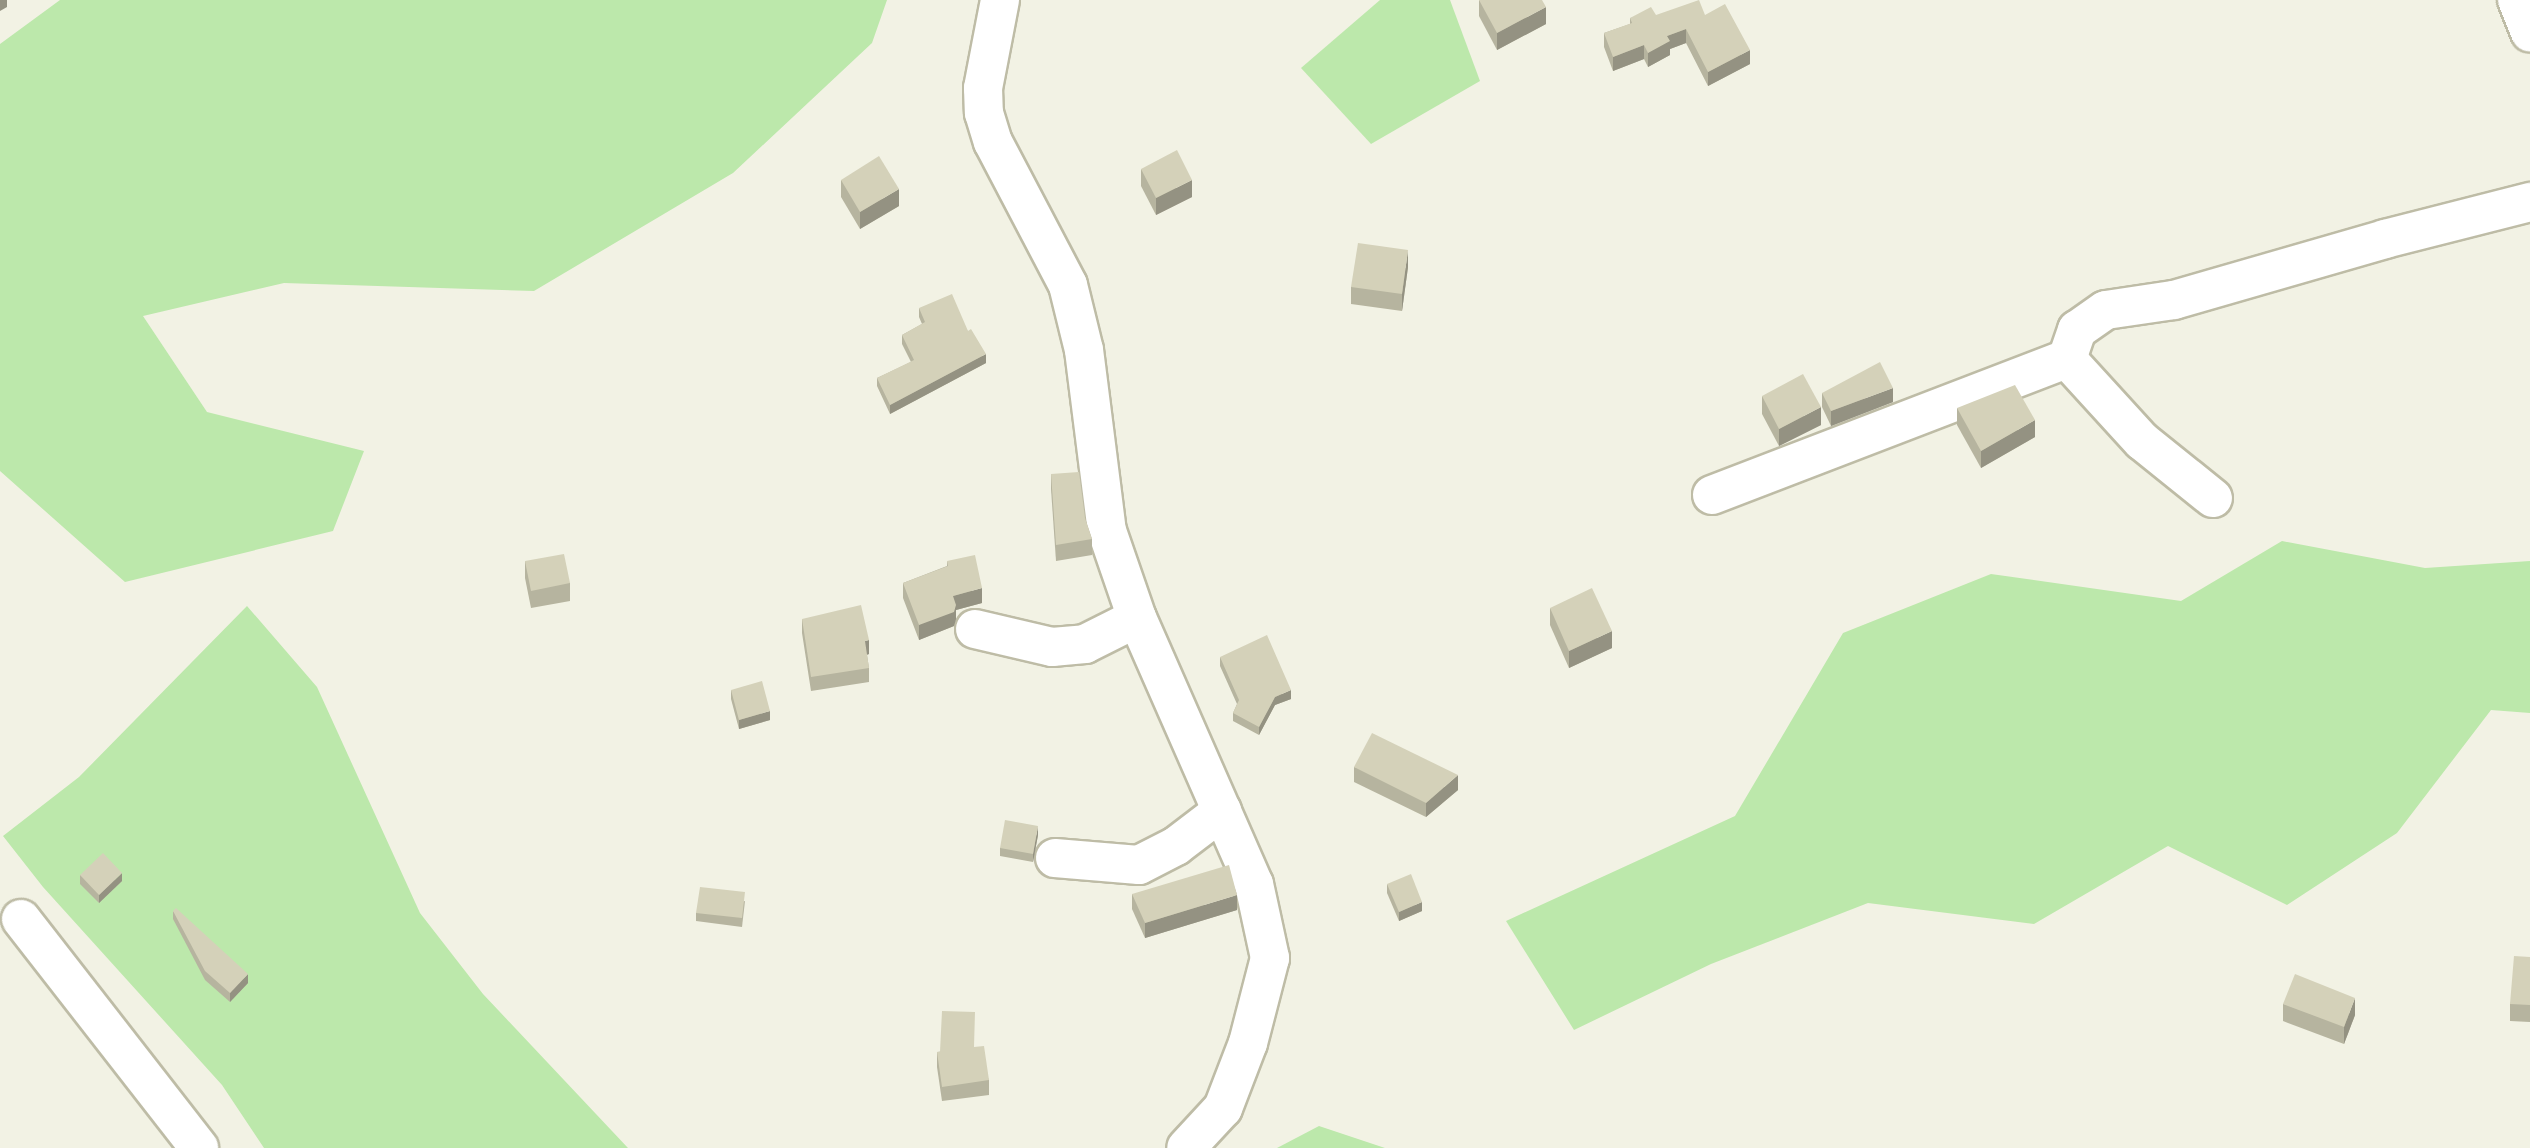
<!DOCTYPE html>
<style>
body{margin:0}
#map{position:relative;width:2530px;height:1148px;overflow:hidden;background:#f2f2e4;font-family:"Fira Sans Condensed",sans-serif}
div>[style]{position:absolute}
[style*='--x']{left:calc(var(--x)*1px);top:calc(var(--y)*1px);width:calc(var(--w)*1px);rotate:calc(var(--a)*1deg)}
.green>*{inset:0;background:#bce8ab}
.roads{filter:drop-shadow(2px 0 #bebca6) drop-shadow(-2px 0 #bebca6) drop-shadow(0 2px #bebca6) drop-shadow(0 -2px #bebca6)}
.minor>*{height:38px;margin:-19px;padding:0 19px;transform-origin:19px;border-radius:19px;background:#fff}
.wall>*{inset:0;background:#b6b49f}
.shaded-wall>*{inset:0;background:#949282}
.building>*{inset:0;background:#d4d1b9}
span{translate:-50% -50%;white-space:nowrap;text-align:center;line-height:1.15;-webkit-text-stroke:7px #fff;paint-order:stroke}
</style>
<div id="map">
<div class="green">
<div style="clip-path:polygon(60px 0,887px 0,872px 43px,733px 173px,534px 291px,284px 283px,143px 316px,207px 412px,364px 451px,333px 531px,125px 582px,0 471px,0 44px)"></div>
<div style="clip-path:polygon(1380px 0,1450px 0,1480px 81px,1371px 144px,1301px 68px)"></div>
<div style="clip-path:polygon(2282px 541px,2425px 568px,2530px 561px,2530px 713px,2491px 710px,2397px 833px,2287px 905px,2168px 846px,2034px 924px,1868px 903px,1711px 964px,1574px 1030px,1506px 921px,1735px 816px,1843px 633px,1991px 574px,2181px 601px)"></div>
<div style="clip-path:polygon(247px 606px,317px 687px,420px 913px,483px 994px,628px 1148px,264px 1148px,222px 1085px,43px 887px,3px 836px,79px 777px)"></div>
<div style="clip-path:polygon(1319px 1126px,1385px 1148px,1277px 1148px)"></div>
</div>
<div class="roads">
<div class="minor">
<div style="--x:1000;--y:0;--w:90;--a:100.9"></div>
<div style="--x:983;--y:88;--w:25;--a:88"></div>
<div style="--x:984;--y:113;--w:30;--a:73"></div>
<div style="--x:993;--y:142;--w:161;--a:62.3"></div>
<div style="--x:1068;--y:285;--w:67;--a:76.2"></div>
<div style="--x:1084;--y:350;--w:182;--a:82.8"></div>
<div style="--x:1107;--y:531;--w:92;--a:71"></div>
<div style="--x:1137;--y:618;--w:291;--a:66.3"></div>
<div style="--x:1254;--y:884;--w:76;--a:77.8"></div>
<div style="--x:1270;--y:958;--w:88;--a:104.5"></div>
<div style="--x:1248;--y:1043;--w:70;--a:111"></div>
<div style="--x:1223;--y:1108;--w:54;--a:132.8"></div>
<div style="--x:2517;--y:0;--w:35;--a:68"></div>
<div style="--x:2067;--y:359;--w:111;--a:47.6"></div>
<div style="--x:2142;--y:441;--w:91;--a:38.8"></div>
<div style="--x:1712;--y:495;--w:380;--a:-21"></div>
<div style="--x:2067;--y:359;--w:31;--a:-71"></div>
<div style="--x:2077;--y:330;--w:35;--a:-35"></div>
<div style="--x:2106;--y:310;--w:69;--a:-8.4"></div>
<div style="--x:2174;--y:300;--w:220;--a:-16.1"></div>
<div style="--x:2385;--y:239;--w:150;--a:-14.3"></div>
<div style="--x:975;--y:629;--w:79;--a:13.2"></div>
<div style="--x:1052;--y:647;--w:33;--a:-5"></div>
<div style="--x:1085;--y:644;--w:58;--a:-26.6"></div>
<div style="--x:1055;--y:858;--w:84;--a:4.8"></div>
<div style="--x:1139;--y:865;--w:42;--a:-27.2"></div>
<div style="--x:1176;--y:846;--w:58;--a:-37.3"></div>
<div style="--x:21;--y:919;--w:290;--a:52.1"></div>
</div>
</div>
<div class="wall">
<div style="clip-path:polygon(1479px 0,1546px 24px,1497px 50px,1479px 16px)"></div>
<div style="clip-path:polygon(1656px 15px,1705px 15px,1750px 64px,1708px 86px,1686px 43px,1670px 49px,1670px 55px,1648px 67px,1644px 59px,1613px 71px,1604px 47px,1604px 33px,1630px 24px,1630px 18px)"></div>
<div style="clip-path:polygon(1141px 169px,1192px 197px,1156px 215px,1141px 186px)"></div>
<div style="clip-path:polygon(841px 180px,899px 206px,860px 229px,841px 197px)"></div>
<div style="clip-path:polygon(1408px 267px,1402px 311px,1351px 304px,1351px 287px)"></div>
<div style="clip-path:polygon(919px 308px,968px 331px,986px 363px,890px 414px,877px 386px,877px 378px,911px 362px,902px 344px,902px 335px,922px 324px,919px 317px)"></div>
<div style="clip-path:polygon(1822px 393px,1893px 402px,1831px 426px,1822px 407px)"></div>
<div style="clip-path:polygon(1762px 396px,1821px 425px,1779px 446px,1762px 414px)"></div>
<div style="clip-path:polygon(1957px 408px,2035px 437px,1981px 468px,1957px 425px)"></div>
<div style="clip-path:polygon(1051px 474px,1085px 518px,1092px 539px,1092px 555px,1056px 561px,1051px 489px)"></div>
<div style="clip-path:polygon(525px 561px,570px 583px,570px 601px,531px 608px,525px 578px)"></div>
<div style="clip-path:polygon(947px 561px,982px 603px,956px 610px,956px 619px,954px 626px,919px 640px,903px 598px,903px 583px,947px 566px)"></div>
<div style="clip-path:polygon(1550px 608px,1612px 648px,1569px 668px,1550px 625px)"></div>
<div style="clip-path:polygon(802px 619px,869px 654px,867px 655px,869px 668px,869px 682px,811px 691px,802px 633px)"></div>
<div style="clip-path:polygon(1220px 657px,1291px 699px,1275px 705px,1259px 735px,1233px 721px,1233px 713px,1237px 704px,1220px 666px)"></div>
<div style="clip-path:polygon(731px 690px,770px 720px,739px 729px,731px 699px)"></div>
<div style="clip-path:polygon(1354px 767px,1458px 790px,1426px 817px,1354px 782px)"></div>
<div style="clip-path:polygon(1038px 835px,1033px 862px,1000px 856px,1000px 848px)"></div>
<div style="clip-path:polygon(80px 875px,122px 881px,99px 903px,80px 884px)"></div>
<div style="clip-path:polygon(1387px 884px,1422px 911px,1399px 921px,1387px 893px)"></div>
<div style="clip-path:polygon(1132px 894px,1237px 910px,1145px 938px,1132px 909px)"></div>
<div style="clip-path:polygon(745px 901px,742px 927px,696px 921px,696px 913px)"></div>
<div style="clip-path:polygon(173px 911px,248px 983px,230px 1002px,205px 980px,173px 919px)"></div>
<div style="clip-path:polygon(2530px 957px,2530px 1022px,2510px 1021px,2510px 1004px)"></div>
<div style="clip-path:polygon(2283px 1004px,2355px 1015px,2344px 1044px,2283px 1021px)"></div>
<div style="clip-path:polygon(974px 1047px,989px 1080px,989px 1095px,942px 1101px,937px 1067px,937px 1052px)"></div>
</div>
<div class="shaded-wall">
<div style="clip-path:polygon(0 0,7px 0,7px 7px,0 11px)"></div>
<div style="clip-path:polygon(1546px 7px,1546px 24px,1497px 50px,1497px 33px)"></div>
<div style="clip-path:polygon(1686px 29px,1686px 43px,1670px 49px,1670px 55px,1648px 67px,1648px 53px,1667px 36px)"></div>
<div style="clip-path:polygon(1644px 45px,1644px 59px,1613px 71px,1613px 57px)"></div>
<div style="clip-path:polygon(1750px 50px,1750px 64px,1708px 86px,1708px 72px)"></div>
<div style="clip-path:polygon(1192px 180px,1192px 197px,1156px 215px,1156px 198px)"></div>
<div style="clip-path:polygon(899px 189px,899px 206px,860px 229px,860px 212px)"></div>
<div style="clip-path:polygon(1408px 250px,1408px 267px,1402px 311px,1402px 294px)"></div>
<div style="clip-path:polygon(986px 354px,986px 363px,890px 414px,890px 405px)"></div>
<div style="clip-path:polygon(1893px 388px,1893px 402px,1831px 426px,1831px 411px)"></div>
<div style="clip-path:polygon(1821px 407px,1821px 425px,1779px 446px,1779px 429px)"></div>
<div style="clip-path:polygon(2035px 420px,2035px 437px,1981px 468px,1981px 451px)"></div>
<div style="clip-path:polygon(982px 588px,982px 603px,956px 610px,956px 619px,954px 626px,919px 640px,919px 625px,953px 596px)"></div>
<div style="clip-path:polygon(1612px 631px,1612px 648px,1569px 668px,1569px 651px)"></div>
<div style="clip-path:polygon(869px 640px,869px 654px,865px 655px,865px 641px)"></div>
<div style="clip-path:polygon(1291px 690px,1291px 699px,1275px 705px,1259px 735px,1259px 727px,1275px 697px)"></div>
<div style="clip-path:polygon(770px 711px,770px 720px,739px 729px,739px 720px)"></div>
<div style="clip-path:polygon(1458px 775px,1458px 790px,1426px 817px,1426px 803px)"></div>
<div style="clip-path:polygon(1038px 826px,1038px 835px,1033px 862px,1033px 854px)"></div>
<div style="clip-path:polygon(122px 873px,122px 881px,99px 903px,99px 895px)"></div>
<div style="clip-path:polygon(1237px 895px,1237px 910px,1145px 938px,1145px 923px)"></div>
<div style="clip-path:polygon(1422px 902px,1422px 911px,1399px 921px,1399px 912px)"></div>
<div style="clip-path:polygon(248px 974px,248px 983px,230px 1002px,230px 993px)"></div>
<div style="clip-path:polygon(2355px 998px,2355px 1015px,2344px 1044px,2344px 1027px)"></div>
</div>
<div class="building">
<div style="clip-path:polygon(1479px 0,1542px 0,1546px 7px,1497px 33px)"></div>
<div style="clip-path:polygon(1699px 0,1705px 15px,1725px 4px,1750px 50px,1708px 72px,1686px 29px,1667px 36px,1670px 41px,1648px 53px,1644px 45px,1613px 57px,1604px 33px,1632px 23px,1630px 18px,1651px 7px,1656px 15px)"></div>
<div style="clip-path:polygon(1177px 150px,1192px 180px,1156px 198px,1141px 169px)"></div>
<div style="clip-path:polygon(879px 156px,899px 189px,860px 212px,841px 180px)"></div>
<div style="clip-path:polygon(1358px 243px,1408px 250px,1402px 294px,1351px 287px)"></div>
<div style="clip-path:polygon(952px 294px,968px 331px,971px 329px,986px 354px,890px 405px,877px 378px,914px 360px,902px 335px,925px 322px,919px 308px)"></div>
<div style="clip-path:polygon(1880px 362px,1893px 388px,1831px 411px,1822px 393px)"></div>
<div style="clip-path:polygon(1803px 374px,1821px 407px,1779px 429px,1762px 396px)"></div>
<div style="clip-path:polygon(2015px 385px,2035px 420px,1981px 451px,1957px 408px)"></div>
<div style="clip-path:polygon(1079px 472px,1085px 518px,1092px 539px,1056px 545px,1051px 474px)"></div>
<div style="clip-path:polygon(564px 554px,570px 583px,531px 591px,525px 561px)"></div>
<div style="clip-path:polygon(975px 555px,982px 588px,953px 596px,956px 605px,954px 612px,919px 625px,903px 583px,948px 566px,947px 561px)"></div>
<div style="clip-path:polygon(1592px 588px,1612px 631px,1569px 651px,1550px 608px)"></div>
<div style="clip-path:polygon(861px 605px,869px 640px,865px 641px,869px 668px,811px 677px,802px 619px)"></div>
<div style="clip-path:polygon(1267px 635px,1291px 690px,1275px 697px,1259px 727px,1233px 713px,1239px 700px,1220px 657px)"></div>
<div style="clip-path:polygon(762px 681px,770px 711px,739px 720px,731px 690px)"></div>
<div style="clip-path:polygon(1372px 733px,1458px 775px,1426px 803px,1354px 767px)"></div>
<div style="clip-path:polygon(1005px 820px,1038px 826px,1033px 854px,1000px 848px)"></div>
<div style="clip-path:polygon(103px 853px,122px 873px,99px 895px,80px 875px)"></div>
<div style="clip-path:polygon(1229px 865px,1237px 895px,1145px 923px,1132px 894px)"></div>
<div style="clip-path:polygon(1411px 874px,1422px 902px,1399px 912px,1387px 884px)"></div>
<div style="clip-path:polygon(700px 887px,745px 892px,742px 918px,696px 913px)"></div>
<div style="clip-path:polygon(176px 908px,248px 974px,230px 993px,205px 971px,173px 911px)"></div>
<div style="clip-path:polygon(2514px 956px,2530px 957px,2530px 1005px,2510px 1004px)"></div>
<div style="clip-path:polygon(2295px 974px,2355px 998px,2344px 1027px,2283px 1004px)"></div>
<div style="clip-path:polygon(942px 1011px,975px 1012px,974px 1047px,984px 1046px,989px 1080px,942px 1087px,937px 1052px,940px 1052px)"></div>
</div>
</div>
